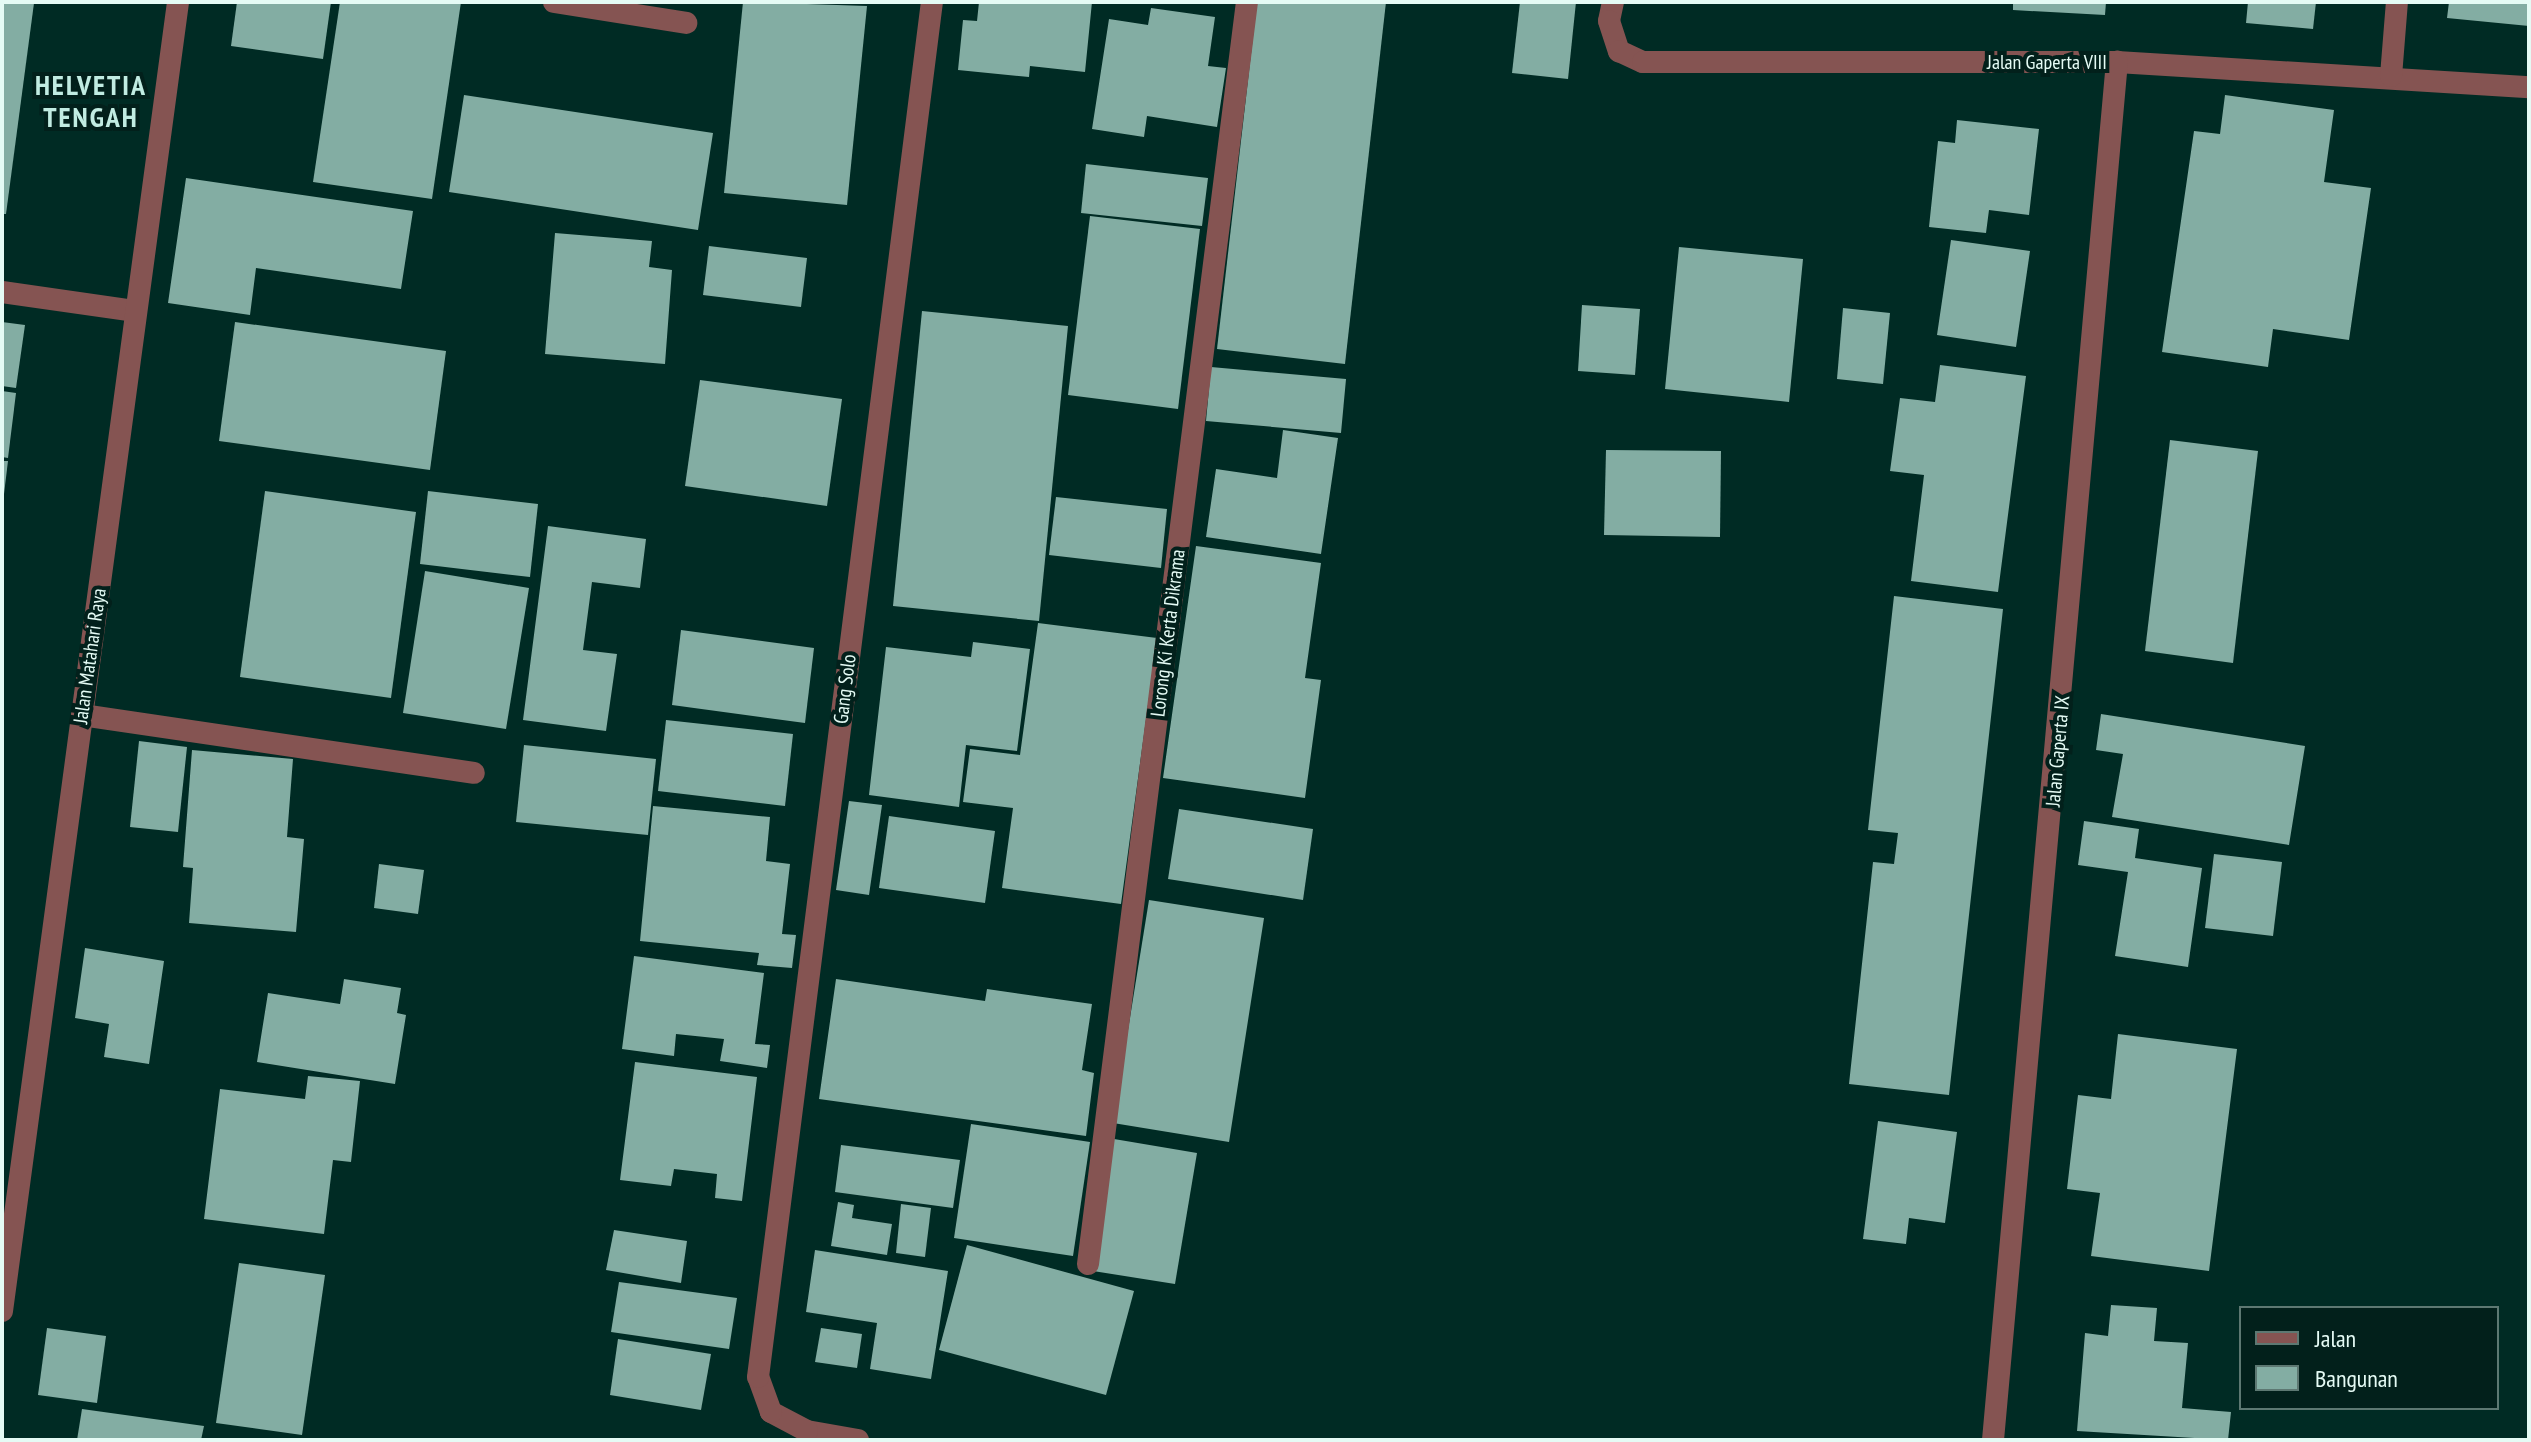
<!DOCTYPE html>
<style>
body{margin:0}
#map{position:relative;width:2531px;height:1442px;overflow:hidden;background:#002b24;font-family:"PT Sans Narrow",sans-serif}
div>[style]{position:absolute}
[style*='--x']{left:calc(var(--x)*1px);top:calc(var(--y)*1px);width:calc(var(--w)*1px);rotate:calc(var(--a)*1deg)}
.building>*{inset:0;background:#83ada3}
.service>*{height:22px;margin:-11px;padding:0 11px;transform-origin:11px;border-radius:11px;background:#855452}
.minor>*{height:22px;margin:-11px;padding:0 11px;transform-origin:11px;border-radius:11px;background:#855452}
.tertiary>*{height:22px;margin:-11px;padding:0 11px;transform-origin:11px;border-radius:11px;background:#855452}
span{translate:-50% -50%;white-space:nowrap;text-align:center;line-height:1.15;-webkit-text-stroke:8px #02201b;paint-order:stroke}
.street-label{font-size:20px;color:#e5fbf5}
.district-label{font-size:28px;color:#c1ece2;font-weight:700;letter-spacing:2px}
.frame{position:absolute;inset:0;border:4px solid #e5fbf5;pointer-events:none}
.legend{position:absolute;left:2239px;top:1306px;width:260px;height:104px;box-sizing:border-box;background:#02201b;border:2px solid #5d7872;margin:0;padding:10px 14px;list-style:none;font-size:24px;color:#e5fbf5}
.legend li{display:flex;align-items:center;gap:16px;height:40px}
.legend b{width:40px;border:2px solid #5d7872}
</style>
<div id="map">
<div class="building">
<div style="clip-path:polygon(2px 2px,34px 3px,6px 214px,2px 214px)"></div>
<div style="clip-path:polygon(237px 2px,331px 2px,323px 59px,231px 46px)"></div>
<div style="clip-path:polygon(340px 2px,461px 2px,432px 199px,313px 182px)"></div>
<div style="clip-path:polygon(743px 2px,867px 6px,847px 205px,724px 193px)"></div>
<div style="clip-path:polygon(979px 2px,1092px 2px,1085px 72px,1030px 66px,1029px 77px,958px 70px,963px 20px,977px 21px)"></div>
<div style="clip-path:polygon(1257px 2px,1386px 2px,1345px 364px,1217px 349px)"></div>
<div style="clip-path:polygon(1520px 2px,1576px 2px,1568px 79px,1512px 73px)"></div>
<div style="clip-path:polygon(2013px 2px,2106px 2px,2105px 15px,2013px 10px)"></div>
<div style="clip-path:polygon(2248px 2px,2316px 2px,2313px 29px,2246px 23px)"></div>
<div style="clip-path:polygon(2449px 2px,2529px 2px,2529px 26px,2447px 18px)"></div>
<div style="clip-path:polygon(1151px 8px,1215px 17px,1208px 66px,1226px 68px,1217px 127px,1147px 116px,1144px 137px,1092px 129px,1109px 19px,1148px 25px)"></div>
<div style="clip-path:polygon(464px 95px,713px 133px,698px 230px,449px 192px)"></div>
<div style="clip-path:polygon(2225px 95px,2334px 110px,2324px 182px,2371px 188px,2349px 340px,2273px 329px,2268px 367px,2162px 352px,2194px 131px,2220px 134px)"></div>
<div style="clip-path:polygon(1957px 120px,2039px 129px,2029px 215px,1989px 210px,1986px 233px,1929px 227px,1938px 141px,1955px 143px)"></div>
<div style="clip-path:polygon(1086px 164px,1208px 178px,1202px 226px,1081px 213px)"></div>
<div style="clip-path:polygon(186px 178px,413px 211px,401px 289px,256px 268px,250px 315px,168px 303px)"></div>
<div style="clip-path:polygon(1090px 216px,1200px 229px,1178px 409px,1068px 395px)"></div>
<div style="clip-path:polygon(555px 233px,652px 241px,649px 267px,672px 270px,665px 364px,545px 354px)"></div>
<div style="clip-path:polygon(1951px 240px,2030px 251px,2016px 347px,1937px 335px)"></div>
<div style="clip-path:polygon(709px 246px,807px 258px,801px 307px,703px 295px)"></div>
<div style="clip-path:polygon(1679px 247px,1803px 259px,1789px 402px,1665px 389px)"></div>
<div style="clip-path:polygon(1582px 305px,1640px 309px,1635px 375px,1578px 371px)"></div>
<div style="clip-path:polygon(1843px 308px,1890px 313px,1883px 384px,1837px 379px)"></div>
<div style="clip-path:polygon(922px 311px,1068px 326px,1039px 621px,893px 606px)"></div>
<div style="clip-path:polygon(2px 322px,25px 325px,16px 388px,2px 386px)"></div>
<div style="clip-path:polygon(235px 322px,446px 351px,430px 470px,219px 441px)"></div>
<div style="clip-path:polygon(1940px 365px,2026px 376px,1998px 592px,1911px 581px,1924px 475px,1890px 471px,1900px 398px,1935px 402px)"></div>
<div style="clip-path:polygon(1211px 367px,1346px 379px,1341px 433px,1206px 421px)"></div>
<div style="clip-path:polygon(700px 380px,842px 399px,827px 506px,685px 486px)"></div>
<div style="clip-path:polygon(2px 391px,16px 393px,8px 458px,2px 457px)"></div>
<div style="clip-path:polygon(1283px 430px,1338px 438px,1321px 554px,1206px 537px,1216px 469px,1277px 478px)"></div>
<div style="clip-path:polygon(2170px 440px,2258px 451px,2233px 663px,2145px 651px)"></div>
<div style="clip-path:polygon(1606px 450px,1721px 451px,1720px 537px,1604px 535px)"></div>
<div style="clip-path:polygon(2px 461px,8px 461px,4px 494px,2px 494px)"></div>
<div style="clip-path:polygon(265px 491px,416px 512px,391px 698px,240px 677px)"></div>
<div style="clip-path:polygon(428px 491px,538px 504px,530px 577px,420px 564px)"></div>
<div style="clip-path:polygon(1056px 497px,1167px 509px,1161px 568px,1049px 555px)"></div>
<div style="clip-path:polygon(548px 526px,646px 539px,640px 588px,592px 582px,583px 650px,617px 654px,606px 731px,523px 720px)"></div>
<div style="clip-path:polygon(1196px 546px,1321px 563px,1305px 678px,1321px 680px,1305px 798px,1163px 778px)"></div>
<div style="clip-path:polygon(425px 571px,529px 588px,506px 729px,403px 713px)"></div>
<div style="clip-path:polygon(1894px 596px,2003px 609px,1949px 1095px,1849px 1084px,1873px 862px,1894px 864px,1898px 833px,1868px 830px)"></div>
<div style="clip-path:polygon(1038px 623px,1157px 638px,1121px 904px,1002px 888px,1013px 808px,963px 802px,970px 749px,1020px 755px)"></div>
<div style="clip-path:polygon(681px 630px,814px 648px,805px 723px,672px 705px)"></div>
<div style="clip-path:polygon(973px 642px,1030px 649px,1017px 751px,966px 745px,959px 807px,869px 795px,886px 647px,971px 657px)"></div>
<div style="clip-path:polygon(2101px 714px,2305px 746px,2289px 845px,2112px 817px,2123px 754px,2096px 750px)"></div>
<div style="clip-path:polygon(666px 720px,793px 734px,785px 806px,658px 791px)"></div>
<div style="clip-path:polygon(139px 741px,187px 747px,178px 832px,130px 827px)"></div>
<div style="clip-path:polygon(524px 745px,656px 759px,648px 835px,516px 822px)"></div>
<div style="clip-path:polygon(192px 750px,293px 759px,287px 837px,304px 839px,296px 932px,189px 923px,193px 868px,183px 867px)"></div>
<div style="clip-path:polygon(849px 801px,882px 805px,869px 895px,836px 890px)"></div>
<div style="clip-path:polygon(653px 806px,770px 817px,766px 861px,790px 864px,782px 934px,796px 935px,792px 968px,757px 965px,759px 953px,640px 941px)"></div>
<div style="clip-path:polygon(1179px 809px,1313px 829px,1303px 900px,1168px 879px)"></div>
<div style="clip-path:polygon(889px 816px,995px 831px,985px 903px,879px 888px)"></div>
<div style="clip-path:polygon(2084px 821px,2139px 829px,2135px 858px,2202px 868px,2188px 967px,2115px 956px,2128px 872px,2078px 865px)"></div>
<div style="clip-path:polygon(2214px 854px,2282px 862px,2273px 936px,2205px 928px)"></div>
<div style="clip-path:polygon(379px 864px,424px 870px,418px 914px,374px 908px)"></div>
<div style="clip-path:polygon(1149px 900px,1264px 918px,1229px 1142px,1113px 1123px)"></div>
<div style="clip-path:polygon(85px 948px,164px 961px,149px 1064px,104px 1057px,109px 1024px,75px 1018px)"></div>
<div style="clip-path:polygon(634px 956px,764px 973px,755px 1044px,770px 1045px,767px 1068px,720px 1061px,724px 1039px,676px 1034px,674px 1056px,622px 1049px)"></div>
<div style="clip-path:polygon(344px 979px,401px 988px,397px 1013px,406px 1015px,395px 1084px,257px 1062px,268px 993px,340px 1004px)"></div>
<div style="clip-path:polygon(836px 979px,985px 1001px,987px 989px,1092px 1004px,1082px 1070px,1094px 1073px,1086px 1136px,819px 1099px)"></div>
<div style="clip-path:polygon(2118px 1034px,2237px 1049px,2209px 1271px,2091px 1256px,2100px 1193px,2067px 1189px,2078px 1095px,2111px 1099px)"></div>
<div style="clip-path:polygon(635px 1062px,757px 1077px,742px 1201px,715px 1198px,717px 1174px,674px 1169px,671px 1186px,620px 1180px)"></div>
<div style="clip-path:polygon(308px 1076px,360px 1081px,351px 1162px,333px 1160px,324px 1234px,204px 1219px,220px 1089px,305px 1099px)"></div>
<div style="clip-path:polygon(1878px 1121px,1957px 1132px,1945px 1223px,1909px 1218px,1906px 1244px,1863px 1239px)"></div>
<div style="clip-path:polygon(971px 1124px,1090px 1142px,1073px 1256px,954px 1238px)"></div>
<div style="clip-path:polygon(1114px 1139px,1197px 1153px,1175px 1284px,1093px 1271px)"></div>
<div style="clip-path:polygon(841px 1145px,960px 1160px,953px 1208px,835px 1192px)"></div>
<div style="clip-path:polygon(838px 1202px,854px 1205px,852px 1218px,892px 1224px,887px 1255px,831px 1246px)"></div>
<div style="clip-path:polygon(901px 1204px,931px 1208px,925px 1257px,896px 1253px)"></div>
<div style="clip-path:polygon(614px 1230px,687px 1241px,681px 1283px,606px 1270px)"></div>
<div style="clip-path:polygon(967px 1245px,1134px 1291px,1106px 1395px,939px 1350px)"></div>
<div style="clip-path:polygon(815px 1250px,948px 1271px,931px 1379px,870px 1369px,877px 1323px,806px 1312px)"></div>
<div style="clip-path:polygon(239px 1263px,325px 1275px,302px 1435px,216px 1423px)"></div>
<div style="clip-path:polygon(619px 1282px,737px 1298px,729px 1349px,611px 1332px)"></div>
<div style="clip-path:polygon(2111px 1305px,2157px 1308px,2154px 1341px,2188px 1343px,2182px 1408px,2231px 1412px,2228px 1440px,2077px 1431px,2085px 1333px,2108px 1336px)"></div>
<div style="clip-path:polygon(47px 1328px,106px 1336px,97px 1403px,38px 1395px)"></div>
<div style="clip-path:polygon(821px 1328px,862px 1334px,857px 1368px,815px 1362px)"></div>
<div style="clip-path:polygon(618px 1339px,711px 1354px,701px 1410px,610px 1395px)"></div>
<div style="clip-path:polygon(82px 1409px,204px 1426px,201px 1440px,77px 1440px)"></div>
</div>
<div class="service">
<div style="--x:554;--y:2;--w:134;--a:9"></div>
<div style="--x:82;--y:715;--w:396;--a:8.4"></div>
</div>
<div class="minor">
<div style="--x:1613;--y:2;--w:19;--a:102"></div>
<div style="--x:1609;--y:21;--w:32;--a:72"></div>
<div style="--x:1619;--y:51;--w:26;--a:25"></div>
<div style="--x:1643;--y:62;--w:474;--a:0"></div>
<div style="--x:2117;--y:62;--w:413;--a:3.5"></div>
<div style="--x:2391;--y:76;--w:74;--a:-85.4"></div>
<div style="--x:2;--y:292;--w:135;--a:8.1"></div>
<div style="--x:1088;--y:1264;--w:1272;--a:-82.82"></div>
<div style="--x:858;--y:1440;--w:52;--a:-170"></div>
<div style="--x:807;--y:1431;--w:41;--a:-152.2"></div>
<div style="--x:771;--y:1412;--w:37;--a:-110"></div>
<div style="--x:758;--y:1377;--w:1386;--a:-82.79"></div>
<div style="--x:1993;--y:1440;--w:1384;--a:-84.86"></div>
</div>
<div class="tertiary">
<div style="--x:2;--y:1311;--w:1321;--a:-82.34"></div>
</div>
<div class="street-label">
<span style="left:2047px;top:62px">Jalan Gaperta VIII</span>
<span style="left:1168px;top:633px;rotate:-83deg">Lorong Ki Kerta Dikrama</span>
<span style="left:90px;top:656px;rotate:-82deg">Jalan Matahari Raya</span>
<span style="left:845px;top:689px;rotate:-83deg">Gang Solo</span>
<span style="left:2058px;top:751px;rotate:-85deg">Jalan Gaperta IX</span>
</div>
<div class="district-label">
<span style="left:91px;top:101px">HELVETIA<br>TENGAH</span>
</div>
<div class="frame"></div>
<ul class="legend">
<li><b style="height:10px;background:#855452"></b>Jalan</li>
<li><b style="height:22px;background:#83ada3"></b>Bangunan</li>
</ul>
</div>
